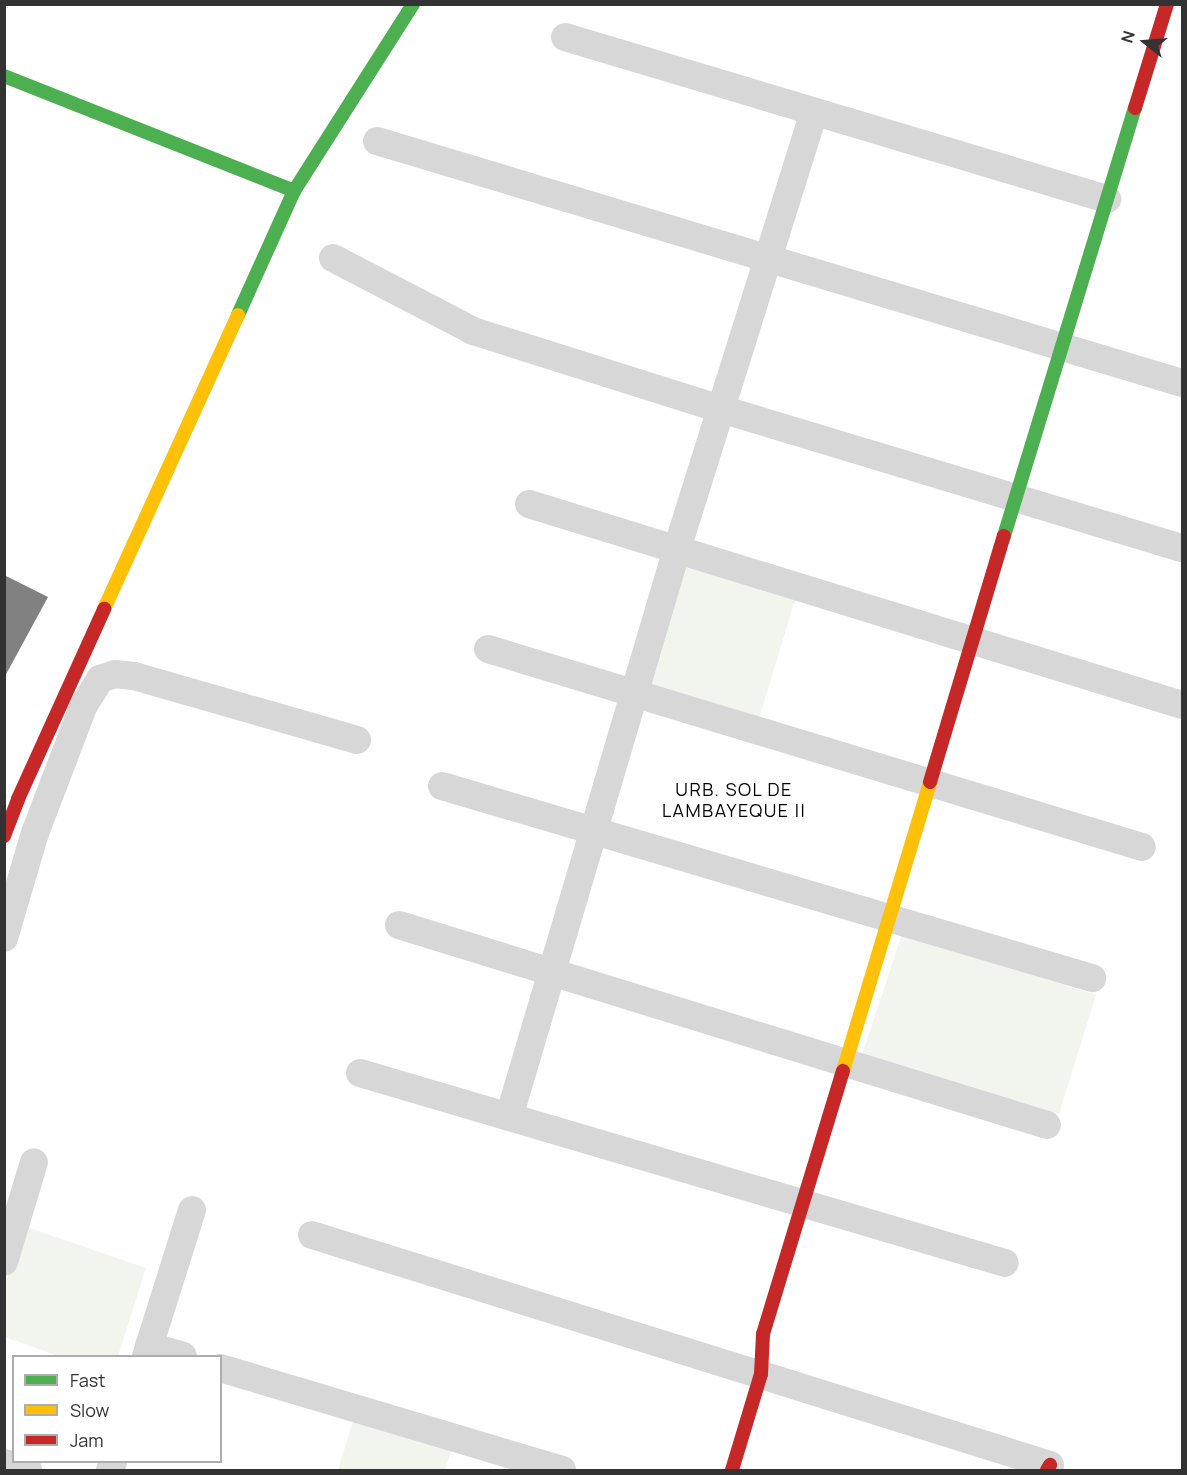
<!DOCTYPE html>
<style>
body{margin:0}
#map{position:relative;width:1187px;height:1475px;overflow:hidden;background:#fff;font-family:Manrope,sans-serif}
div>[style]{position:absolute}
[style*='--x']{left:calc(var(--x)*1px);top:calc(var(--y)*1px);width:calc(var(--w)*1px);rotate:calc(var(--a)*1deg)}
.green>*{inset:0;background:#f1f5ed}
.building>*{inset:0;background:#818181}
.street>*{height:28px;margin:-14px;padding:0 14px;transform-origin:14px;border-radius:14px;background:#d7d7d7}
.fast>*{height:14px;margin:-7px;padding:0 7px;transform-origin:7px;border-radius:7px;background:#4caf50}
.slow>*{height:14px;margin:-7px;padding:0 7px;transform-origin:7px;border-radius:7px;background:#ffc107}
.jam>*{height:14px;margin:-7px;padding:0 7px;transform-origin:7px;border-radius:7px;background:#c62828}
span{translate:-50% -50%;white-space:nowrap;text-align:center;line-height:1.15;-webkit-text-stroke:6px #fff;paint-order:stroke}
.neighbourhood-label{font-size:18px;color:#000;letter-spacing:1.5px}
.frame{position:absolute;inset:0;border:6px solid #333;pointer-events:none}
.legend{position:absolute;left:12px;top:1355px;width:210px;height:108px;box-sizing:border-box;background:#fff;border:2px solid #adadad;margin:0;padding:8px 10px;list-style:none;font-size:18px;color:#333}
.legend li{display:flex;align-items:center;gap:12px;height:30px}
.legend b{width:30px;border:2px solid #adadad}
.north{position:absolute;left:1115px;top:12px;width:60px;height:60px;-webkit-text-stroke:4px #fff;paint-order:stroke;rotate:287deg;font-size:16px;font-weight:700;line-height:24px;text-align:center;color:#333}
.north::after{content:'';display:block;margin:auto;width:21px;height:27px;background:#333;clip-path:polygon(50% 0,100% 100%,50% 72%,0 100%)}
</style>
<div id="map">
<div class="green">
<div style="clip-path:polygon(684px 563px,796px 597px,759px 718px,646px 684px)"></div>
<div style="clip-path:polygon(902px 934px,1096px 995px,1059px 1114px,861px 1058px)"></div>
<div style="clip-path:polygon(24px 1226px,146px 1268px,118px 1356px,58px 1356px,5px 1337px,4px 1288px)"></div>
<div style="clip-path:polygon(353px 1421px,451px 1451px,445px 1470px,338px 1470px)"></div>
</div>
<div class="building">
<div style="clip-path:polygon(4px 575px,48px 597px,4px 678px)"></div>
</div>
<div class="street">
<div style="--x:565;--y:37;--w:566;--a:16.64"></div>
<div style="--x:377;--y:141;--w:841;--a:16.73"></div>
<div style="--x:333;--y:258;--w:158;--a:27.5"></div>
<div style="--x:473;--y:331;--w:260;--a:17.5"></div>
<div style="--x:721;--y:409;--w:481;--a:16.8"></div>
<div style="--x:529;--y:504;--w:683;--a:17.11"></div>
<div style="--x:488;--y:649;--w:683;--a:16.84"></div>
<div style="--x:442;--y:786;--w:678;--a:16.46"></div>
<div style="--x:399;--y:925;--w:678;--a:17.15"></div>
<div style="--x:4;--y:938;--w:109;--a:-73.6"></div>
<div style="--x:35;--y:833;--w:137;--a:-69.1"></div>
<div style="--x:84;--y:705;--w:31;--a:-58"></div>
<div style="--x:100;--y:679;--w:16;--a:-18"></div>
<div style="--x:115;--y:674;--w:19;--a:6"></div>
<div style="--x:134;--y:676;--w:232;--a:16"></div>
<div style="--x:360;--y:1073;--w:672;--a:16.41"></div>
<div style="--x:509;--y:1117;--w:592;--a:-73.52"></div>
<div style="--x:677;--y:549;--w:458;--a:-72.6"></div>
<div style="--x:312;--y:1235;--w:773;--a:17.31"></div>
<div style="--x:4;--y:1262;--w:104;--a:-73.3"></div>
<div style="--x:149;--y:1346;--w:35;--a:16"></div>
<div style="--x:146;--y:1356;--w:153;--a:-72.5"></div>
<div style="--x:220;--y:1368;--w:357;--a:16.6"></div>
<div style="--x:4;--y:1463;--w:25;--a:16"></div>
<div style="--x:110;--y:1470;--w:9;--a:-69"></div>
</div>
<div class="fast">
<div style="--x:4;--y:76;--w:312;--a:21.6"></div>
<div style="--x:238;--y:315;--w:136;--a:-65.7"></div>
<div style="--x:294;--y:191;--w:222;--a:-57.5"></div>
<div style="--x:1004;--y:536;--w:448;--a:-73"></div>
</div>
<div class="slow">
<div style="--x:104;--y:609;--w:323;--a:-65.5"></div>
<div style="--x:843;--y:1071;--w:302;--a:-73.2"></div>
</div>
<div class="jam">
<div style="--x:1135;--y:108;--w:109;--a:-72.9"></div>
<div style="--x:930;--y:782;--w:257;--a:-73.3"></div>
<div style="--x:4;--y:836;--w:40;--a:-69"></div>
<div style="--x:18;--y:799;--w:209;--a:-65.6"></div>
<div style="--x:732;--y:1470;--w:100;--a:-73.2"></div>
<div style="--x:761;--y:1374;--w:40;--a:-87.1"></div>
<div style="--x:763;--y:1334;--w:275;--a:-73.1"></div>
<div style="--x:1047;--y:1470;--w:6;--a:-59"></div>
</div>
<div class="neighbourhood-label">
<span style="left:734px;top:800px">URB. SOL DE<br>LAMBAYEQUE II</span>
</div>
<div class="frame"></div>
<ul class="legend">
<li><b style="height:8px;background:#4caf50"></b>Fast</li>
<li><b style="height:8px;background:#ffc107"></b>Slow</li>
<li><b style="height:8px;background:#c62828"></b>Jam</li>
</ul>
<div class="north">N</div>
</div>
